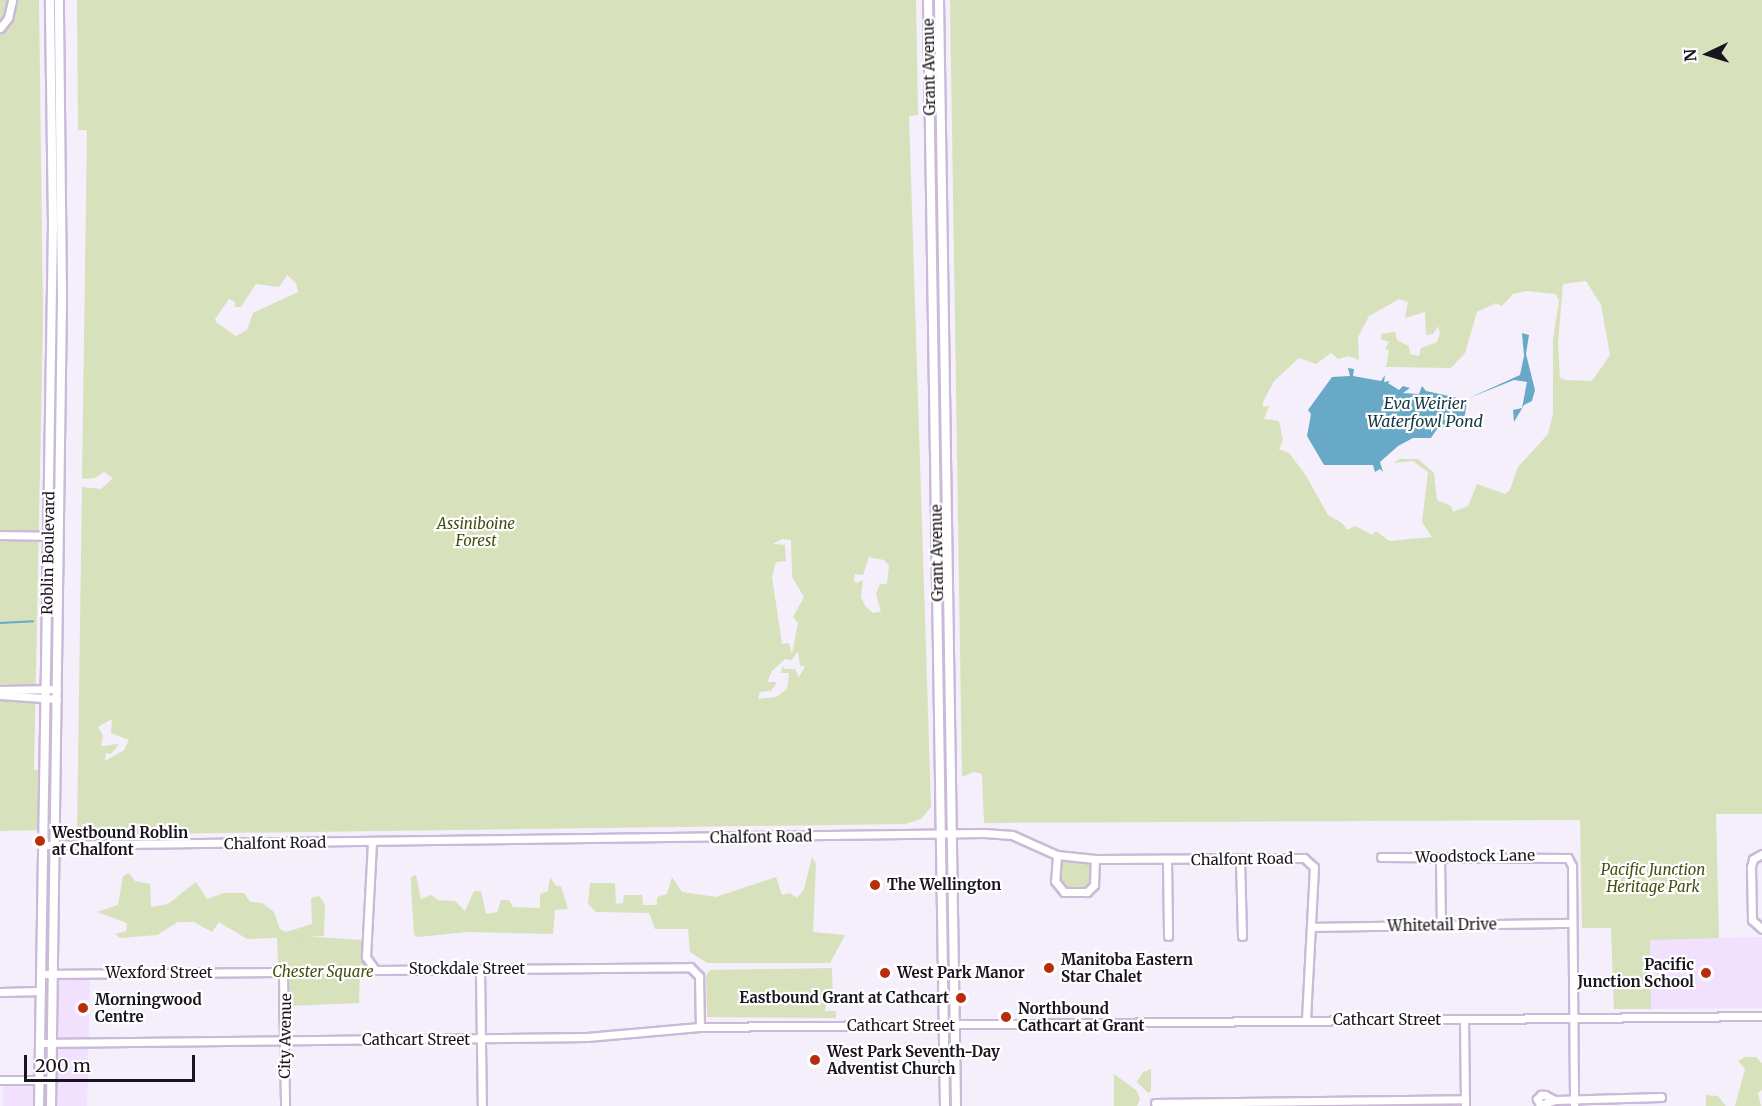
<!DOCTYPE html>
<style>
body{margin:0}
#map{position:relative;width:1762px;height:1106px;overflow:hidden;background:#f5effb;font-family:Merriweather,serif}
div>[style]{position:absolute}
[style*='--x']{left:calc(var(--x)*1px);top:calc(var(--y)*1px);width:calc(var(--w)*1px);rotate:calc(var(--a)*1deg)}
.built>*{inset:0;background:#f1e0fe}
.green>*{inset:0;background:#d7e1bb}
.water>*{inset:0;background:#67a9c6}
.stream>*{height:1.5px;margin:-0.75px;padding:0 0.75px;transform-origin:0.75px;border-radius:0.75px;background:#67a9c6}
.roads{filter:drop-shadow(2px 0 #cabad8) drop-shadow(-2px 0 #cabad8) drop-shadow(0 2px #cabad8) drop-shadow(0 -2px #cabad8)}
.minor>*{height:7px;margin:-3.5px;padding:0 3.5px;transform-origin:3.5px;border-radius:3.5px;background:#fff}
.major>*{height:8px;margin:-4px;padding:0 4px;transform-origin:4px;border-radius:4px;background:#fff}
.dots>*{width:16px;height:16px;translate:-50% -50%;box-sizing:border-box;border:3px solid #fff;border-radius:50%}
span{translate:-50% -50%;white-space:nowrap;text-align:center;line-height:1.15;-webkit-text-stroke:4.5px #fff;paint-order:stroke}
.street-label{font-size:15px;color:#1a141e}
.park-label{font-size:15px;color:#45500e;font-style:italic}
.poi-label{font-size:15px;color:#1a141e;font-weight:700}
.left{translate:0 -50%;text-align:left}
.right{translate:-100% -50%;text-align:right}
.water-label{font-size:16px;color:#163643;font-style:italic}
.north{position:absolute;left:1678px;top:24px;width:60px;height:60px;-webkit-text-stroke:4px #fff;paint-order:stroke;rotate:266deg;font-size:16px;font-weight:700;line-height:24px;text-align:center;color:#1a141e}
.north::after{content:'';display:block;margin:auto;width:21px;height:27px;background:#1a141e;clip-path:polygon(50% 0,100% 100%,50% 72%,0 100%)}
.scale{position:absolute;left:24px;top:1055px;width:171px;height:27px;box-sizing:border-box;border:3px solid #1a141e;border-top:0;padding-left:8px;font-size:18px;line-height:21px;white-space:nowrap;color:#1a141e;-webkit-text-stroke:4px #fff;paint-order:stroke}
</style>
<div id="map">
<div class="built">
<div style="clip-path:polygon(1762px 937px,1762px 1008px,1651px 1009px,1650px 939px)"></div>
<div style="clip-path:polygon(53px 975px,90px 975px,87px 1106px,51px 1106px)"></div>
<div style="clip-path:polygon(3px 1082px,38px 1082px,38px 1106px,3px 1106px)"></div>
</div>
<div class="green">
<div style="clip-path:polygon(0 0,39px 0,43px 319px,34px 770px,45px 770px,45px 830px,0 831px)"></div>
<div style="clip-path:polygon(evenodd,77px 0,916px 0,918px 115px,909px 116px,931px 807px,921px 819px,905px 824px,77px 835px,82px 487px,101px 489px,113px 478px,104px 472px,95px 478px,82px 479px,87px 130px,78px 130px,77px 0,287px 275px,296px 283px,298px 292px,253px 313px,247px 330px,236px 336px,217px 323px,215px 319px,229px 299px,235px 302px,235px 307px,241px 307px,256px 284px,279px 287px,287px 275px,77px 0,782px 539px,791px 540px,792px 577px,804px 597px,793px 617px,798px 623px,792px 654px,789px 643px,782px 644px,772px 577px,776px 562px,786px 561px,785px 545px,773px 544px,782px 539px,77px 0,869px 557px,884px 560px,889px 565px,887px 584px,880px 584px,876px 594px,881px 612px,873px 613px,866px 607px,861px 597px,863px 580px,856px 583px,854px 580px,855px 574px,863px 575px,869px 557px,77px 0,798px 651px,800px 666px,805px 666px,799px 677px,795px 669px,784px 669px,783px 665px,781px 673px,789px 673px,787px 689px,776px 697px,758px 699px,760px 692px,771px 691px,777px 682px,767px 682px,772px 671px,785px 659px,792px 660px,798px 651px,77px 0,112px 719px,111px 733px,129px 740px,124px 750px,105px 761px,106px 753px,111px 754px,119px 744px,101px 746px,103px 736px,98px 727px,112px 719px)"></div>
<div style="clip-path:polygon(evenodd,950px 0,1762px 0,1762px 814px,1716px 814px,1719px 938px,1650px 940px,1651px 1009px,1614px 1009px,1611px 928px,1582px 928px,1580px 820px,984px 823px,982px 774px,974px 772px,962px 777px,950px 0,1586px 281px,1601px 305px,1610px 355px,1592px 381px,1565px 380px,1560px 378px,1558px 342px,1563px 284px,1586px 281px,950px 0,1526px 291px,1556px 294px,1559px 301px,1553px 339px,1553px 414px,1548px 434px,1518px 467px,1510px 490px,1505px 494px,1477px 484px,1468px 506px,1453px 512px,1451px 506px,1437px 500px,1434px 473px,1418px 459px,1399px 459px,1394px 463px,1413px 461px,1428px 472px,1422px 522px,1432px 537px,1389px 541px,1376px 531px,1372px 535px,1355px 526px,1347px 530px,1342px 523px,1328px 515px,1305px 474px,1289px 453px,1279px 449px,1283px 440px,1279px 421px,1264px 419px,1269px 406px,1263px 407px,1263px 402px,1274px 381px,1299px 358px,1316px 364px,1331px 353px,1338px 359px,1349px 356px,1359px 360px,1358px 337px,1369px 316px,1399px 299px,1408px 302px,1405px 318px,1425px 312px,1426px 335px,1433px 334px,1438px 326px,1440px 333px,1437px 342px,1421px 348px,1419px 356px,1410px 354px,1409px 346px,1397px 340px,1395px 332px,1381px 334px,1381px 339px,1389px 342px,1385px 349px,1389px 350px,1386px 367px,1451px 368px,1465px 353px,1477px 312px,1496px 303px,1502px 306px,1513px 294px,1526px 291px)"></div>
<div style="clip-path:polygon(812px 857px,816px 864px,813px 932px,845px 935px,830px 963px,707px 963px,690px 952px,688px 929px,655px 929px,649px 913px,596px 912px,588px 904px,590px 883px,615px 883px,616px 904px,623px 903px,624px 895px,642px 895px,643px 905px,657px 905px,657px 897px,667px 894px,672px 877px,682px 892px,716px 897px,776px 877px,782px 895px,790px 893px,797px 898px,804px 889px)"></div>
<div style="clip-path:polygon(1062px 859px,1090px 863px,1093px 883px,1087px 890px,1066px 890px,1059px 883px,1058px 862px)"></div>
<div style="clip-path:polygon(129px 873px,135px 881px,150px 884px,151px 907px,168px 904px,196px 882px,207px 899px,224px 893px,244px 893px,250px 902px,262px 903px,274px 912px,280px 929px,286px 932px,312px 924px,311px 898px,319px 896px,325px 904px,324px 936px,247px 939px,219px 922px,212px 932px,194px 922px,178px 922px,157px 935px,120px 938px,115px 934px,126px 931px,127px 923px,97px 912px,118px 905px,123px 876px)"></div>
<div style="clip-path:polygon(416px 875px,421px 899px,431px 895px,438px 900px,455px 901px,465px 911px,474px 891px,481px 891px,486px 914px,497px 912px,501px 900px,509px 900px,513px 907px,540px 908px,540px 894px,548px 891px,550px 877px,556px 886px,561px 886px,568px 909px,555px 910px,553px 934px,467px 932px,418px 937px,414px 935px,411px 886px,411px 877px)"></div>
<div style="clip-path:polygon(302px 936px,363px 940px,365px 972px,360px 972px,359px 1003px,289px 1006px,290px 966px,278px 965px,277px 938px)"></div>
<div style="clip-path:polygon(832px 968px,833px 1001px,826px 1001px,825px 1011px,836px 1011px,836px 1018px,707px 1017px,706px 976px,710px 970px)"></div>
<div style="clip-path:polygon(1745px 1057px,1756px 1057px,1762px 1063px,1762px 1090px,1758px 1093px,1761px 1106px,1735px 1106px,1745px 1069px,1738px 1061px)"></div>
<div style="clip-path:polygon(1151px 1069px,1151px 1091px,1148px 1093px,1137px 1082px,1143px 1072px)"></div>
<div style="clip-path:polygon(1114px 1074px,1136px 1090px,1140px 1099px,1137px 1106px,1114px 1106px)"></div>
<div style="clip-path:polygon(1706px 1095px,1718px 1096px,1726px 1106px,1706px 1106px)"></div>
</div>
<div class="water">
<div style="clip-path:polygon(1522px 333px,1529px 335px,1526px 354px,1535px 390px,1532px 401px,1524px 405px,1514px 422px,1513px 410px,1522px 408px,1527px 382px,1514px 380px,1469px 398px,1520px 375px,1524px 356px)"></div>
<div style="clip-path:polygon(1348px 368px,1354px 369px,1353px 376px,1381px 381px,1385px 375px,1384px 382px,1390px 381px,1388px 383px,1399px 390px,1403px 386px,1410px 388px,1403px 393px,1419px 394px,1422px 386px,1426px 391px,1467px 400px,1465px 415px,1452px 426px,1437px 429px,1431px 438px,1413px 438px,1398px 446px,1380px 462px,1383px 472px,1380px 469px,1375px 472px,1373px 465px,1324px 465px,1307px 436px,1311px 414px,1308px 410px,1332px 377px,1350px 376px)"></div>
</div>
<div class="stream">
<div style="--x:0;--y:623;--w:33;--a:-3"></div>
</div>
<div class="roads">
<div class="minor">
<div style="--x:0;--y:28;--w:13;--a:-51"></div>
<div style="--x:8;--y:18;--w:18;--a:-77"></div>
<div style="--x:0;--y:535;--w:58;--a:1"></div>
<div style="--x:0;--y:690;--w:57;--a:-1"></div>
<div style="--x:0;--y:695;--w:57;--a:4"></div>
<div style="--x:372;--y:842;--w:115;--a:93"></div>
<div style="--x:366;--y:957;--w:16;--a:55"></div>
<div style="--x:375;--y:970;--w:315;--a:-0.5"></div>
<div style="--x:690;--y:967;--w:13;--a:45"></div>
<div style="--x:699;--y:976;--w:51;--a:88.9"></div>
<div style="--x:44;--y:845;--w:940;--a:-0.73"></div>
<div style="--x:984;--y:833;--w:28;--a:4"></div>
<div style="--x:1012;--y:835;--w:49;--a:24"></div>
<div style="--x:1057;--y:855;--w:38;--a:6"></div>
<div style="--x:1095;--y:859;--w:209;--a:-0.3"></div>
<div style="--x:1304;--y:858;--w:13;--a:42"></div>
<div style="--x:1314;--y:867;--w:154;--a:93"></div>
<div style="--x:1762;--y:854;--w:10;--a:151"></div>
<div style="--x:1753;--y:859;--w:8;--a:104"></div>
<div style="--x:1751;--y:867;--w:53;--a:88.9"></div>
<div style="--x:1752;--y:920;--w:13;--a:42"></div>
<div style="--x:1057;--y:855;--w:26;--a:94"></div>
<div style="--x:1055;--y:881;--w:14;--a:51"></div>
<div style="--x:1064;--y:892;--w:23;--a:0"></div>
<div style="--x:1087;--y:892;--w:10;--a:-45"></div>
<div style="--x:1094;--y:885;--w:26;--a:-88"></div>
<div style="--x:1381;--y:857;--w:187;--a:0.3"></div>
<div style="--x:1568;--y:858;--w:9;--a:63"></div>
<div style="--x:1572;--y:866;--w:240;--a:89.5"></div>
<div style="--x:1440;--y:857;--w:68;--a:89.2"></div>
<div style="--x:1240;--y:859;--w:77;--a:88.5"></div>
<div style="--x:1167;--y:860;--w:76;--a:89.2"></div>
<div style="--x:1312;--y:927;--w:260;--a:-0.9"></div>
<div style="--x:480;--y:970;--w:136;--a:89.2"></div>
<div style="--x:41;--y:974;--w:236;--a:-0.5"></div>
<div style="--x:277;--y:972;--w:7;--a:27"></div>
<div style="--x:283;--y:975;--w:131;--a:89.1"></div>
<div style="--x:0;--y:992;--w:41;--a:-1.4"></div>
<div style="--x:1464;--y:1020;--w:86;--a:89.3"></div>
<div style="--x:41;--y:1043;--w:546;--a:-0.63"></div>
<div style="--x:587;--y:1037;--w:113;--a:-5.1"></div>
<div style="--x:700;--y:1027;--w:1062;--a:-0.59"></div>
<div style="--x:0;--y:1080;--w:51;--a:0"></div>
<div style="--x:1541;--y:1095;--w:4;--a:0"></div>
<div style="--x:1545;--y:1095;--w:11;--a:27"></div>
<div style="--x:1555;--y:1100;--w:16;--a:162"></div>
<div style="--x:1540;--y:1105;--w:7;--a:-117"></div>
<div style="--x:1537;--y:1099;--w:6;--a:-45"></div>
<div style="--x:1555;--y:1100;--w:106;--a:-1.6"></div>
<div style="--x:1155;--y:1103;--w:310;--a:-0.7"></div>
</div>
<div class="major">
<div style="--x:928;--y:0;--w:1106;--a:89.12"></div>
<div style="--x:939;--y:0;--w:1106;--a:89.12"></div>
<div style="--x:39;--y:1106;--w:882;--a:-89.09"></div>
<div style="--x:53;--y:224;--w:224;--a:-90.8"></div>
<div style="--x:51;--y:1106;--w:807;--a:-89.22"></div>
<div style="--x:62;--y:299;--w:299;--a:-90.6"></div>
</div>
</div>
<div class="dots">
<div style="left:40px;top:841px;background:#b82d0e"></div>
<div style="left:875px;top:885px;background:#b82d0e"></div>
<div style="left:1049px;top:968px;background:#b82d0e"></div>
<div style="left:885px;top:973px;background:#b82d0e"></div>
<div style="left:1706px;top:973px;background:#b82d0e"></div>
<div style="left:961px;top:998px;background:#b82d0e"></div>
<div style="left:83px;top:1008px;background:#b82d0e"></div>
<div style="left:1006px;top:1017px;background:#b82d0e"></div>
<div style="left:815px;top:1060px;background:#b82d0e"></div>
</div>
<div class="street-label">
<span style="left:929px;top:67px;rotate:-91deg">Grant Avenue</span>
<span style="left:48px;top:553px;rotate:-89deg">Roblin Boulevard</span>
<span style="left:937px;top:553px;rotate:-91deg">Grant Avenue</span>
<span style="left:761px;top:837px;rotate:-1deg">Chalfont Road</span>
<span style="left:275px;top:843px;rotate:-1deg">Chalfont Road</span>
<span style="left:1475px;top:856px;rotate:-1deg">Woodstock Lane</span>
<span style="left:1242px;top:859px;rotate:-1deg">Chalfont Road</span>
<span style="left:1442px;top:925px;rotate:-1deg">Whitetail Drive</span>
<span style="left:467px;top:969px">Stockdale Street</span>
<span style="left:159px;top:973px">Wexford Street</span>
<span style="left:1387px;top:1020px">Cathcart Street</span>
<span style="left:901px;top:1026px">Cathcart Street</span>
<span style="left:285px;top:1036px;rotate:-89deg">City Avenue</span>
<span style="left:416px;top:1040px">Cathcart Street</span>
</div>
<div class="park-label">
<span style="left:476px;top:532px">Assiniboine<br>Forest</span>
<span style="left:1653px;top:878px">Pacific Junction<br>Heritage Park</span>
<span style="left:323px;top:972px">Chester Square</span>
</div>
<div class="poi-label">
<span class="left" style="left:52px;top:841px">Westbound Roblin<br>at Chalfont</span>
<span class="left" style="left:887px;top:885px">The Wellington</span>
<span class="left" style="left:1061px;top:968px">Manitoba Eastern<br>Star Chalet</span>
<span class="right" style="left:1694px;top:973px">Pacific<br>Junction School</span>
<span class="left" style="left:897px;top:973px">West Park Manor</span>
<span class="right" style="left:949px;top:998px">Eastbound Grant at Cathcart</span>
<span class="left" style="left:95px;top:1008px">Morningwood<br>Centre</span>
<span class="left" style="left:1018px;top:1017px">Northbound<br>Cathcart at Grant</span>
<span class="left" style="left:827px;top:1060px">West Park Seventh-Day<br>Adventist Church</span>
</div>
<div class="water-label">
<span style="left:1425px;top:412px">Eva Weirier<br>Waterfowl Pond</span>
</div>
<div class="north">N</div>
<div class="scale">200 m</div>
</div>
